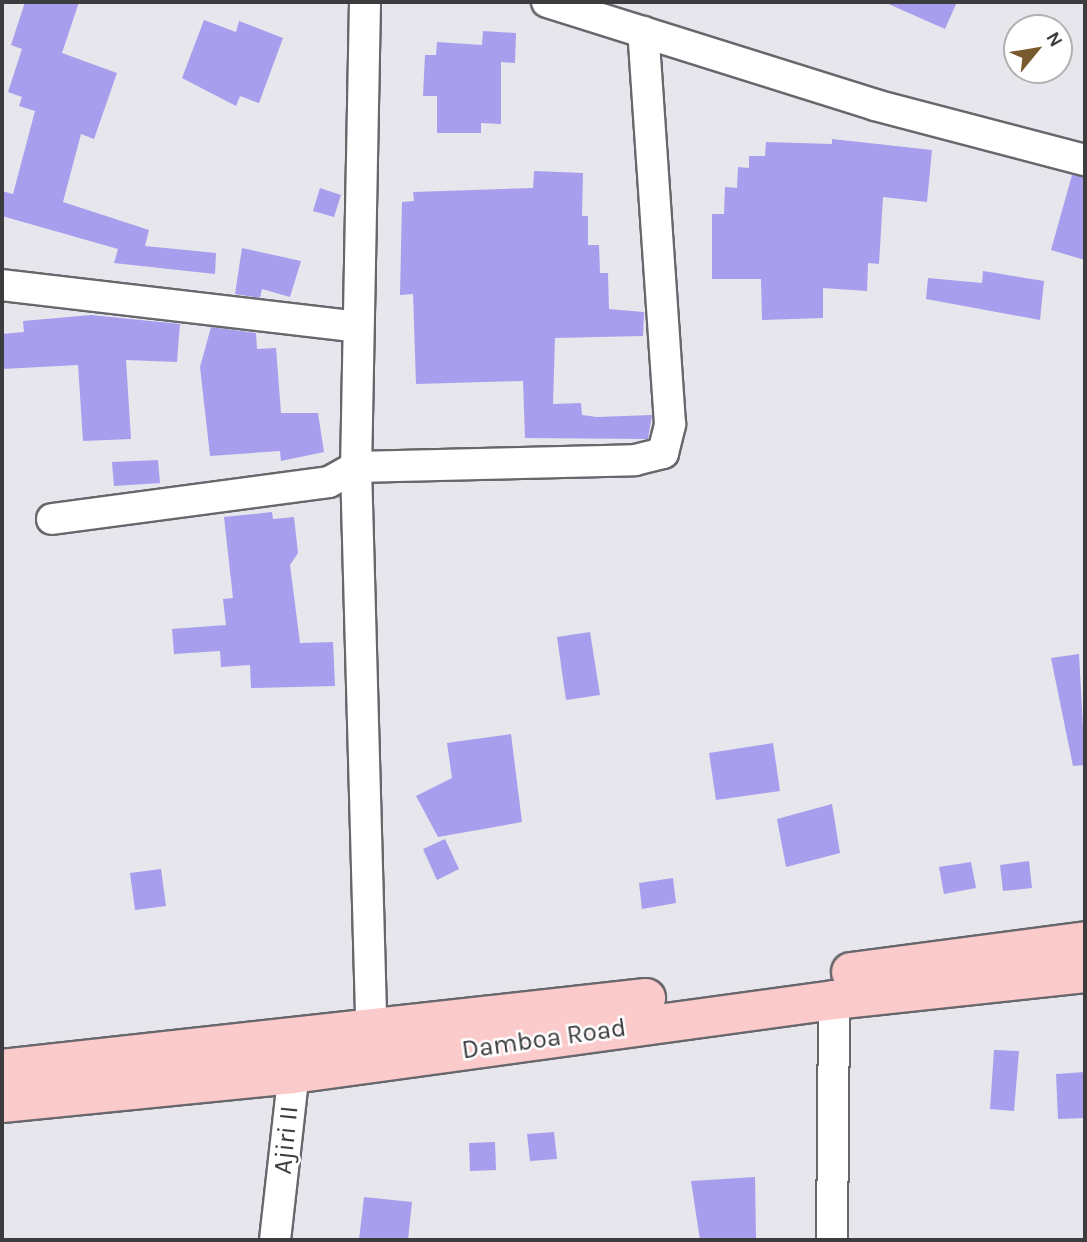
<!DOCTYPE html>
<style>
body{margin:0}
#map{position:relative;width:1087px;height:1242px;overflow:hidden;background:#e6e6ec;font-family:Karla,sans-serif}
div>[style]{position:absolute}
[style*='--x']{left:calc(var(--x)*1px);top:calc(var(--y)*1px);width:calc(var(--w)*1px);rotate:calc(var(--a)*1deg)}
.building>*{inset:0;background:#a79eed}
.roads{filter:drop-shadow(2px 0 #67676c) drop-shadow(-2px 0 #67676c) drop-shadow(0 2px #67676c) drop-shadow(0 -2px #67676c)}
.street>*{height:30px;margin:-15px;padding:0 15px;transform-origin:15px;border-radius:15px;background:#fff}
.primary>*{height:38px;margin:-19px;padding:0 19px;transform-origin:19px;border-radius:19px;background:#fbcacb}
span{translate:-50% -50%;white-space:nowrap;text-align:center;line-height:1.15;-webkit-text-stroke:5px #fff;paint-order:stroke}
.street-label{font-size:26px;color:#3c3c3f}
.frame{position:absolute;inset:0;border:4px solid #3c3c3f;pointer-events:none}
.north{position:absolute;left:1003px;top:14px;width:70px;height:70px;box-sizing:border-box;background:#fff;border:2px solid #b1b1b2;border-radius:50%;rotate:60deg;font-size:19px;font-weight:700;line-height:28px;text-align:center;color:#3c3c3f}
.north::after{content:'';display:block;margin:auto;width:24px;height:32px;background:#79592e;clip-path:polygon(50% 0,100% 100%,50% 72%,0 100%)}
</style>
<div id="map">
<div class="building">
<div style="clip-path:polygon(25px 2px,79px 2px,62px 53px,117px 73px,94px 139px,81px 134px,63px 202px,149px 230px,145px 246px,216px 253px,215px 274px,114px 263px,118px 249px,2px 216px,2px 191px,13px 194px,35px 111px,19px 106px,22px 97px,8px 92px,22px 49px,11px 45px)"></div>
<div style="clip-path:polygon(884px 2px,957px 2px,945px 29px)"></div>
<div style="clip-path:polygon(204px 20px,236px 32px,239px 21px,283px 38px,259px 103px,240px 96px,236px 106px,182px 78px)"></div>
<div style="clip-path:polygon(483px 31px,516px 33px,515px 63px,501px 62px,501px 124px,481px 123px,481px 133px,437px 133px,437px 96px,423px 96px,425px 55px,436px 55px,437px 42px,482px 45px)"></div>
<div style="clip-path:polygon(832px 139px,932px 150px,927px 202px,883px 197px,879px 264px,868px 263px,867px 291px,823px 288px,823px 318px,762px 320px,761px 279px,712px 279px,712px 214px,724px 214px,725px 187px,737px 188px,738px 167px,749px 168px,749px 156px,765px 156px,766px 142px,832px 144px)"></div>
<div style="clip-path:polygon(534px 171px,583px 173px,582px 216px,588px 216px,588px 245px,599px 245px,600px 273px,608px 273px,609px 309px,644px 312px,643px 336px,555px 338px,553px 404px,581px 403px,582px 415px,597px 417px,652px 415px,648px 439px,525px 438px,523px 381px,416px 384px,413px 294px,400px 295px,402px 202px,414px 201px,413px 192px,533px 188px)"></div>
<div style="clip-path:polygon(1072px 175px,1085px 177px,1085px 260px,1051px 250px)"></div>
<div style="clip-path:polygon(320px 188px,341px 195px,334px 217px,313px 211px)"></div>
<div style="clip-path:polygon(242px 248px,301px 261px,290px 297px,262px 289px,260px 298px,235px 294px)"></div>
<div style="clip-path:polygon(983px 271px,1044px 281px,1040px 320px,926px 299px,928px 278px,982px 283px)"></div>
<div style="clip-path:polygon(91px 315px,180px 324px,177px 362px,126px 360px,131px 439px,83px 441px,78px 365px,2px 369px,2px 334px,24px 332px,23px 321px)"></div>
<div style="clip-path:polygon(211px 327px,256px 333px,257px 349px,276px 348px,281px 413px,318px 413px,324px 452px,281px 461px,280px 451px,210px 456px,200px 367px)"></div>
<div style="clip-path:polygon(158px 460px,160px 483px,114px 486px,112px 462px)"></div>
<div style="clip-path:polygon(272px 512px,273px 519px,294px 517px,298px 553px,290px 565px,300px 643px,333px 642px,335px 686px,251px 688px,250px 665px,221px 667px,220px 651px,174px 654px,172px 629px,226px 625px,223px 599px,233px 598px,224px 517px)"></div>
<div style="clip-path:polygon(590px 632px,600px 695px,566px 700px,557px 637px)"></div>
<div style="clip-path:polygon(1079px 654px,1085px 765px,1073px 766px,1051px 658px)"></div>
<div style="clip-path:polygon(511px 734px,522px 822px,438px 837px,416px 796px,452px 778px,447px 743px)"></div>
<div style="clip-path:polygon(773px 743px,780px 791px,716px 800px,709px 753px)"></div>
<div style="clip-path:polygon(832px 804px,840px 853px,786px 867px,777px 819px)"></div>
<div style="clip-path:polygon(445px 839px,459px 869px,437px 880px,423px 849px)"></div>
<div style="clip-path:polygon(1029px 861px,1032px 888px,1003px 891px,1000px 865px)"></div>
<div style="clip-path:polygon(971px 862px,976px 888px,944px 894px,939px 867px)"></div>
<div style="clip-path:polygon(161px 869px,166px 906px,135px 910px,130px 873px)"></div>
<div style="clip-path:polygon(673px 878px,676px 903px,642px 909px,639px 883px)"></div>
<div style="clip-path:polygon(994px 1050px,1019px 1051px,1014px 1111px,990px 1109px)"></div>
<div style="clip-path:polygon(1085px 1072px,1085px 1118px,1058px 1119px,1056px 1074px)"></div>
<div style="clip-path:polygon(554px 1132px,557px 1159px,530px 1161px,527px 1134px)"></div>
<div style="clip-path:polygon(495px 1142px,496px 1170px,470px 1171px,469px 1143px)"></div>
<div style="clip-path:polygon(755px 1177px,756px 1240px,700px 1240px,691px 1181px)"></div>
<div style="clip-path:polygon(364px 1197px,412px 1202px,408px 1240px,359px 1240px)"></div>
</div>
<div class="roads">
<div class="street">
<div style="--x:365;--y:2;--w:465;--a:91.1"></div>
<div style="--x:356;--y:467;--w:583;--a:88.43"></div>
<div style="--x:547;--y:2;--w:344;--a:17.4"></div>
<div style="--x:875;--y:105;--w:217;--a:14.7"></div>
<div style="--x:2;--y:285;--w:357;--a:6.7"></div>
<div style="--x:52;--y:519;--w:279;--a:-7.6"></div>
<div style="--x:329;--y:482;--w:31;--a:-29"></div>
<div style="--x:356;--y:467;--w:279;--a:-1.4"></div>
<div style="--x:635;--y:460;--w:29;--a:-14"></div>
<div style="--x:663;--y:453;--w:30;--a:-76"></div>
<div style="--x:670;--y:424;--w:393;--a:-93.9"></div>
<div style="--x:275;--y:1240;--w:187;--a:-83.6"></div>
<div style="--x:832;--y:1240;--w:240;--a:-89.5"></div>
</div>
<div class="primary">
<div style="--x:851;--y:972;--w:236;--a:-7.5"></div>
<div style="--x:2;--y:1069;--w:648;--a:-6.29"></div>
<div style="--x:2;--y:1103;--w:292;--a:-5.7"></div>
<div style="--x:293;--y:1074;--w:546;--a:-7.79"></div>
<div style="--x:834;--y:1000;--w:252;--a:-6.1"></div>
</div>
</div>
<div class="street-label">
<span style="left:544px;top:1039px;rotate:-8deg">Damboa Road</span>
<span style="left:286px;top:1140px;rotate:-84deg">Ajiri II</span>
</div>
<div class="frame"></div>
<div class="north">N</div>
</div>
